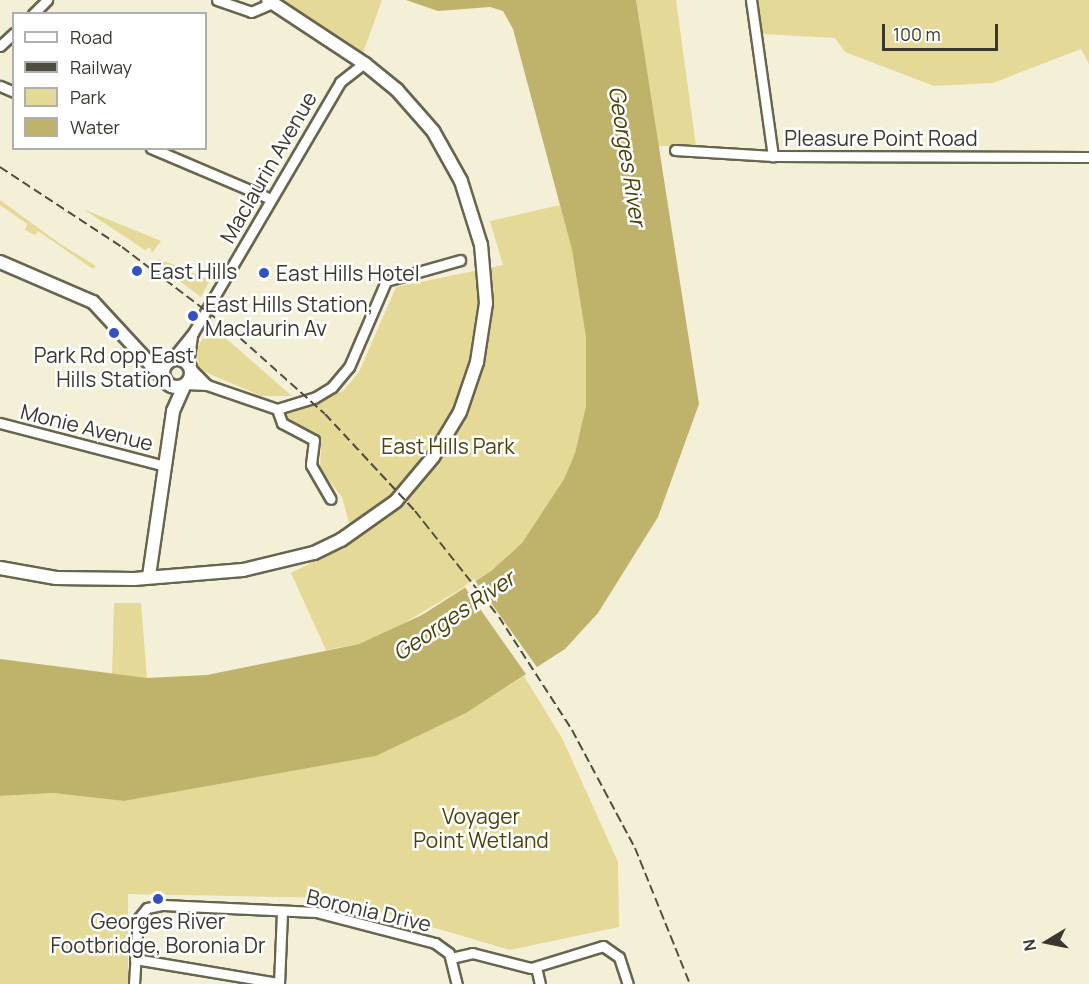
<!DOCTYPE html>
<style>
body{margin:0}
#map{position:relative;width:1089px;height:984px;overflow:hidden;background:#f4f0d7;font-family:Manrope,sans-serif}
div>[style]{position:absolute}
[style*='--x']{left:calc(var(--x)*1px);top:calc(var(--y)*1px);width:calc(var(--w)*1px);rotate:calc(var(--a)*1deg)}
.green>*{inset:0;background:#e4d997}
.water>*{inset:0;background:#bfb36c}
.pier>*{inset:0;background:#f4f0d7}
.roads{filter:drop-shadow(2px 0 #68654f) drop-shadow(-2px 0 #68654f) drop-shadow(0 2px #68654f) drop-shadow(0 -2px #68654f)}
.minor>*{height:9px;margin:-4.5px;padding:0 4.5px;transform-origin:4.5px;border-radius:4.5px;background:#fff}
.major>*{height:12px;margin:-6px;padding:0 6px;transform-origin:6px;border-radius:6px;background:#fff}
.major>.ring{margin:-6px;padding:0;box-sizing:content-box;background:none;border:12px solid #fff;border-radius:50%}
.rail>*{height:2px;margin-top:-1px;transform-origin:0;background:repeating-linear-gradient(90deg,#4f4c41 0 9px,transparent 0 13.5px)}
.dots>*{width:16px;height:16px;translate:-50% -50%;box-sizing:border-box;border:3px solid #fff;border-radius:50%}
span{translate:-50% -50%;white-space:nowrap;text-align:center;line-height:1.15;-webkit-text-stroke:5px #fff;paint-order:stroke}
.street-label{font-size:21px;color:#39372e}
.poi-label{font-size:21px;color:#39372e}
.left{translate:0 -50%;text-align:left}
.park-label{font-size:21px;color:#4c4309}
.water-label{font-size:22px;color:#494005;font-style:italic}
.legend{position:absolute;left:12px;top:12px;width:195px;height:138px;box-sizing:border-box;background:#fff;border:2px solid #b0afab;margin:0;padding:8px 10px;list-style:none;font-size:18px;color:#39372e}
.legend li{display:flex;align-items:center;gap:12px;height:30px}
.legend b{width:30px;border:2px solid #b0afab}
.north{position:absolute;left:1017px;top:912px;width:60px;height:60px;-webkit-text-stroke:4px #fff;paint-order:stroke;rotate:260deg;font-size:16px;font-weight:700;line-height:24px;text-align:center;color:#39372e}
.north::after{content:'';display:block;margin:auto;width:21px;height:27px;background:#39372e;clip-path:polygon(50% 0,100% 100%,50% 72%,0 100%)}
.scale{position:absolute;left:882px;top:24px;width:116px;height:27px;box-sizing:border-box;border:3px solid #39372e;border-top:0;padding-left:8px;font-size:18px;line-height:21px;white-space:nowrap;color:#39372e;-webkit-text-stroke:4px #fff;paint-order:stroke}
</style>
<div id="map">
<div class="green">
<div style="clip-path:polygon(270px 0,382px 0,363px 53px,289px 5px)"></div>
<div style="clip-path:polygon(636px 0,676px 0,696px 146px,657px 146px)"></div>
<div style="clip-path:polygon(756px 0,1089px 0,1089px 64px,1081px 49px,993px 83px,934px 86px,845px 52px,835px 38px,761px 34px)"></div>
<div style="clip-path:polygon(0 200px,59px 243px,96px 266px,93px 269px,38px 231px,35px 235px,25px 230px,27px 224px,0 205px)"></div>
<div style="clip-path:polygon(560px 205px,572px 250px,586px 338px,586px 406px,575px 453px,564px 479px,522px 543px,491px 571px,391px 631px,359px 644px,326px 650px,291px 573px,354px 541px,342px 497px,320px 469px,321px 444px,314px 433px,287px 421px,285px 414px,343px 391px,359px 372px,396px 287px,503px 265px,490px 221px)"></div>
<div style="clip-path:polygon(83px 209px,161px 241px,152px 253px,150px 247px,145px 250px)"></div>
<div style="clip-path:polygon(159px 259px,210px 280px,201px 297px,155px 263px)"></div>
<div style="clip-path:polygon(212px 323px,214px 328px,292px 396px,261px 396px,198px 369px,197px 348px)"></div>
<div style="clip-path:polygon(114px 603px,141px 603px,147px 678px,112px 675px)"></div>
<div style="clip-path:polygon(524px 676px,563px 740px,618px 862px,619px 927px,510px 950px,333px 898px,128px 894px,128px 984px,0 984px,0 796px,53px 793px,124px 801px,376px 756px,466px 713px)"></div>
</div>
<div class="water">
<div style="clip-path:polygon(406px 0,636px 0,699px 404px,658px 517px,598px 613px,565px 649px,466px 713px,376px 756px,124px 801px,53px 793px,0 796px,0 659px,147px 678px,207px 675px,359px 644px,422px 615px,491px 571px,522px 543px,564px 479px,575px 453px,586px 406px,586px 338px,572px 250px,513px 29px,503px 11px,490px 7px,438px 11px)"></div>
</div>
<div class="pier">
<div style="clip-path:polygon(474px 579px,539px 670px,528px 677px,464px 586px)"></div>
</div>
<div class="roads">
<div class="minor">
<div style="--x:217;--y:0;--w:36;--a:19"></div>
<div style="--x:251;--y:12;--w:23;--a:-23"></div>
<div style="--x:751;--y:0;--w:158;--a:82"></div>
<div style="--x:33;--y:14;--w:20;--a:-45"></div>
<div style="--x:0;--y:46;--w:19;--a:-43"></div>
<div style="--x:0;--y:86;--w:15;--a:23"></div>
<div style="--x:151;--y:148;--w:130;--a:23"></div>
<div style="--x:675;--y:150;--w:98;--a:3.5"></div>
<div style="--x:773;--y:156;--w:316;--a:0.2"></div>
<div style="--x:171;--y:360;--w:35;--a:-51"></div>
<div style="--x:193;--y:333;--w:291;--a:-59.6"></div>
<div style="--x:340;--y:82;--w:31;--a:-38"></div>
<div style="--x:188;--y:364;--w:28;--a:-82"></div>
<div style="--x:190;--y:368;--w:24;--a:45"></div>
<div style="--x:186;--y:384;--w:21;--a:3"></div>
<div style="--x:207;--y:385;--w:74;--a:18.9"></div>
<div style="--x:277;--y:409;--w:39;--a:-17"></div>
<div style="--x:314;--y:398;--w:21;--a:-31"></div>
<div style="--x:332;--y:387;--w:26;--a:-50"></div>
<div style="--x:349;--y:367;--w:94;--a:-66.7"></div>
<div style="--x:386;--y:281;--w:77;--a:-15.8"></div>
<div style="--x:277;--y:409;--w:15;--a:70"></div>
<div style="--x:282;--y:423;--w:36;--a:28"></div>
<div style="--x:314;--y:440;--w:25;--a:97"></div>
<div style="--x:311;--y:465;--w:39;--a:60"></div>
<div style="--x:0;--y:423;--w:171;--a:14.6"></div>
<div style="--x:451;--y:958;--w:22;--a:-13"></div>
<div style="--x:472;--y:953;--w:61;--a:14.3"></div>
<div style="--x:531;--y:968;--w:75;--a:-17"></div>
<div style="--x:603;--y:946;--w:19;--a:35"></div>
<div style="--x:619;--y:957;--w:28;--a:72"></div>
<div style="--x:135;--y:959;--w:146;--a:9.5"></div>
<div style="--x:536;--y:967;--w:17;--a:77"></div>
<div style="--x:134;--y:984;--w:65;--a:-86.5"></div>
<div style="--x:138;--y:919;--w:14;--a:-51"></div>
<div style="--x:147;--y:908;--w:16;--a:-11"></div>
<div style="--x:163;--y:905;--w:153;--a:2.6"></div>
<div style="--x:316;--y:912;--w:123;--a:14.6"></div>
<div style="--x:435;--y:943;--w:17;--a:36"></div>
<div style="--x:449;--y:953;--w:32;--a:76"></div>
<div style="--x:279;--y:984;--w:73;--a:-87.6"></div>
</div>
<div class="major">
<div style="--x:0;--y:262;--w:101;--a:23.3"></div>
<div style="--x:93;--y:302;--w:106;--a:47.3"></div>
<div class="ring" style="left:163px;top:359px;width:16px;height:16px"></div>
<div style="--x:0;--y:568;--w:57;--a:10.1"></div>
<div style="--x:56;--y:578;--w:78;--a:0.7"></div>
<div style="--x:134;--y:579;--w:109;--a:-4.7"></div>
<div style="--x:243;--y:570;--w:73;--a:-13.5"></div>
<div style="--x:314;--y:553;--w:30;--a:-26"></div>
<div style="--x:341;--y:540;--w:67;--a:-35.3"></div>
<div style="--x:396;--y:501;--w:57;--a:-49.9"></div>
<div style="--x:433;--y:457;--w:52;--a:-59"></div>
<div style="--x:460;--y:412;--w:53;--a:-71.2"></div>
<div style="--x:477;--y:362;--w:60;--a:-81.3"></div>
<div style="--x:486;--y:303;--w:58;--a:-94.9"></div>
<div style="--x:481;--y:245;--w:67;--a:-107.4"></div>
<div style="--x:461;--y:181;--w:57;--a:-119.2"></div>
<div style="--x:433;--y:131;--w:55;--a:-131.3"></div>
<div style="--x:397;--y:90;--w:41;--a:-140.9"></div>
<div style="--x:365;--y:64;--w:116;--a:-146.6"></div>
<div style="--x:149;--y:576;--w:167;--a:-81.7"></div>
<div style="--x:173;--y:411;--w:27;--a:-66"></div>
</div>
</div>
<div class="rail">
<div style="--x:0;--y:167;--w:146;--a:33.3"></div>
<div style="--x:122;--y:247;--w:136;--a:37.2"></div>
<div style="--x:230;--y:329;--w:127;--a:41.8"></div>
<div style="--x:325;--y:414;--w:132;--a:47.1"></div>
<div style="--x:415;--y:511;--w:135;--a:51.6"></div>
<div style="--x:499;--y:617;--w:135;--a:57.1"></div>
<div style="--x:572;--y:730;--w:134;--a:61.9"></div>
<div style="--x:635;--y:848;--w:147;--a:68"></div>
</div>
<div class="dots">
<div style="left:137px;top:271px;background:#3152c2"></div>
<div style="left:264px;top:273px;background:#3152c2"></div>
<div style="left:193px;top:316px;background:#3152c2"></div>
<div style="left:114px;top:333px;background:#3152c2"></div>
<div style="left:158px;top:899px;background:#3152c2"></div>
</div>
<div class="street-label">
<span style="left:881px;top:138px">Pleasure Point Road</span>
<span style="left:268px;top:167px;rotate:-60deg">Maclaurin Avenue</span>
<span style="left:87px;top:427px;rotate:14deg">Monie Avenue</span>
<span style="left:369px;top:910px;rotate:13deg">Boronia Drive</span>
</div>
<div class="poi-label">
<span class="left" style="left:150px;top:271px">East Hills</span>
<span class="left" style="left:276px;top:273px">East Hills Hotel</span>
<span class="left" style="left:205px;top:316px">East Hills Station,<br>Maclaurin Av</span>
<span style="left:114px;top:367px">Park Rd opp East<br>Hills Station</span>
<span style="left:158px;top:933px">Georges River<br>Footbridge, Boronia Dr</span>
</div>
<div class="park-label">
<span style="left:448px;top:446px">East Hills Park</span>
<span style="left:481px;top:828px">Voyager<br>Point Wetland</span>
</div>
<div class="water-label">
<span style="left:627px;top:156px;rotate:81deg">Georges River</span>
<span style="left:454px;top:616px;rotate:-34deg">Georges River</span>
</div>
<ul class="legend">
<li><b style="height:8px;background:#fff"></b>Road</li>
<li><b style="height:8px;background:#4f4c41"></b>Railway</li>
<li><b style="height:16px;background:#e4d997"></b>Park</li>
<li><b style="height:16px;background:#bfb36c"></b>Water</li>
</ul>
<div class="north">N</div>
<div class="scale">100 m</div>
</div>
